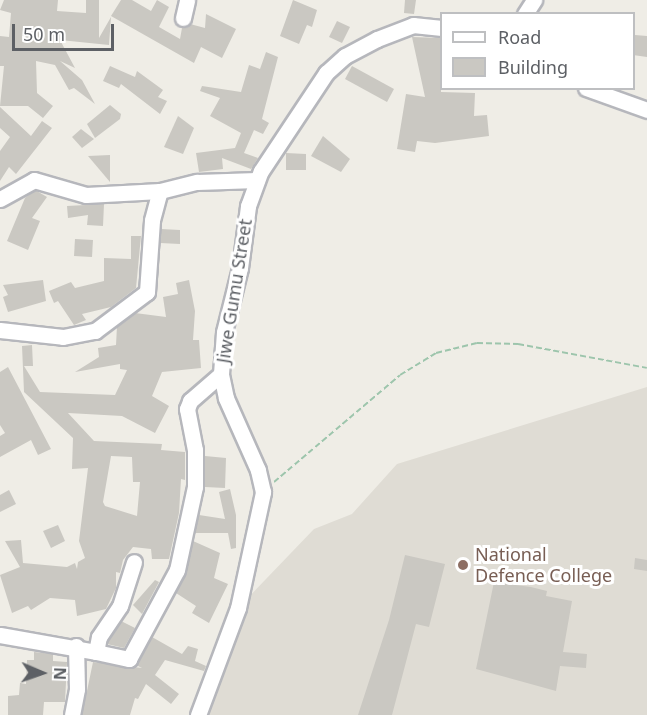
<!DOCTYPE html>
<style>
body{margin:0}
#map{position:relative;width:647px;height:715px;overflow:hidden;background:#efede6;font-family:"Noto Sans",sans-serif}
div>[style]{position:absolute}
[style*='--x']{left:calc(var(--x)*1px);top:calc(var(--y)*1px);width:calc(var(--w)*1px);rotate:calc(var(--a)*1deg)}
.education>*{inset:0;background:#dfdcd4}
.building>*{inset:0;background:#cac8c2}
.path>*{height:2px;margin-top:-1px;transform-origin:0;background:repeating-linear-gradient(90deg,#9dc5ac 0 6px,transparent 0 9px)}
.roads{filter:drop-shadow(2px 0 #b6b7bc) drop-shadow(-2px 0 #b6b7bc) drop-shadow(0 2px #b6b7bc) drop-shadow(0 -2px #b6b7bc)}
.street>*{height:15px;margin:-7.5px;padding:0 7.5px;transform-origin:7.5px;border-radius:7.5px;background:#fff}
.dots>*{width:16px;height:16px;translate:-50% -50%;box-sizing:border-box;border:3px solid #fff;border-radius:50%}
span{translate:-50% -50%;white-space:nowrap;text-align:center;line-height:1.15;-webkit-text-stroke:6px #fff;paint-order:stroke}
.street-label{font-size:18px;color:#5d6065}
.education-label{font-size:18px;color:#785e54}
.left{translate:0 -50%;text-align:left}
.legend{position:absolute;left:440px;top:12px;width:195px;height:78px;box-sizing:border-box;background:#fff;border:2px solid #bebfc1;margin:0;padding:8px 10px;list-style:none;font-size:18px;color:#5d6065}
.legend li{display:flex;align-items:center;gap:12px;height:30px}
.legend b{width:30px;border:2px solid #bebfc1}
.north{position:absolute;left:12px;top:643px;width:60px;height:60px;-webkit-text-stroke:4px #fff;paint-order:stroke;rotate:92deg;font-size:16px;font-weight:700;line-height:24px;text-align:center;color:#5d6065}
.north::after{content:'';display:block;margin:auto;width:21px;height:27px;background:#5d6065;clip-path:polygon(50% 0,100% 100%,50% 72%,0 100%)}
.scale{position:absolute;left:12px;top:24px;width:102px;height:27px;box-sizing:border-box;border:3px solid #5d6065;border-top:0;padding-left:8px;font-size:18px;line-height:21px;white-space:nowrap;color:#5d6065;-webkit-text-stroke:4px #fff;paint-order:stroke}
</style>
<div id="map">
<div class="education">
<div style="clip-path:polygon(647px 387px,647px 715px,202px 715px,245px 601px,314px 529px,352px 514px,397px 464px)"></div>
</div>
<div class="building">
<div style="clip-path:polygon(4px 0,58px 0,57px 11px,86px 13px,86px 0,99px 0,99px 38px,111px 17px,109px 45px,60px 40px,75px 68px,60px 61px,82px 80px,95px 104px,74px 88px,69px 90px,55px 65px,36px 61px,37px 93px,53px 106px,43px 118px,28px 106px,0 106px,4px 66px,0 66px,0 36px,9px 37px,11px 13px,0 10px)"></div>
<div style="clip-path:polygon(121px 0,132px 0,151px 11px,157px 0,169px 7px,159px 27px,180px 39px,182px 28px,190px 24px,205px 28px,206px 14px,236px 29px,222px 58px,201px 47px,194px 63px,111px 16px)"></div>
<div style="clip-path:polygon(293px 0,317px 10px,312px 27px,307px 25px,299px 44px,280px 36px)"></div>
<div style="clip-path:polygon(405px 0,416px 0,414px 14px,404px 13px)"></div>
<div style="clip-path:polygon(337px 21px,350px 27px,342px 43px,329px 37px)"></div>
<div style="clip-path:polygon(635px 35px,647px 36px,647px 57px,633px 55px)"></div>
<div style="clip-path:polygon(412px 37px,440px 38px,441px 92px,475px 93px,474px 116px,487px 115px,489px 136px,435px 143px,417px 141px,415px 152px,397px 149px,406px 94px,425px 97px)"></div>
<div style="clip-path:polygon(266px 52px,278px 57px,262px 119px,269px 123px,263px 134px,254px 130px,244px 153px,258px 158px,251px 169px,222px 158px,223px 169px,199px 172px,196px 153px,235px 148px,241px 133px,210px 116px,220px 98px,200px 91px,202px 86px,241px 92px,249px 65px,260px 69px)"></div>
<div style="clip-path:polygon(110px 66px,135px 77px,137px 71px,163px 90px,158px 97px,167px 101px,160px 114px,121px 84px,119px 88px,103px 81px)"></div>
<div style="clip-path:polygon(352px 66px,394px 89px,387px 102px,345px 79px)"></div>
<div style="clip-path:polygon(110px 105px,121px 114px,120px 119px,95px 138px,87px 124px)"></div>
<div style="clip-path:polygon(0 107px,31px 136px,42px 121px,52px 128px,16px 174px,9px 167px,0 181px,0 151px,10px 137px,0 128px)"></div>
<div style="clip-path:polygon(178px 116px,194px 128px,183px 154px,164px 147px)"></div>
<div style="clip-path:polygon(81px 129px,94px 139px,82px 148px,72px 137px)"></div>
<div style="clip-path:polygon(323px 136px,350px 159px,341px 172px,311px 156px)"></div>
<div style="clip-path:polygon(286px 153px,306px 154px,306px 170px,286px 170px)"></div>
<div style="clip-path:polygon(110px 155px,110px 182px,88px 156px)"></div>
<div style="clip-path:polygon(35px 190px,47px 197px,32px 218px,40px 221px,28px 250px,7px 241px,25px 198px)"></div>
<div style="clip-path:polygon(104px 204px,103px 226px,87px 225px,88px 215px,68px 218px,67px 206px)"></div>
<div style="clip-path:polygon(161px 229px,180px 230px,180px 244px,160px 243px)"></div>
<div style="clip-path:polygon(131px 236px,141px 236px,136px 288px,111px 307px,82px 314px,86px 320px,74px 325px,58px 301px,54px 303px,49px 291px,71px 282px,75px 288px,104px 281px,104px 258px,131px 259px)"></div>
<div style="clip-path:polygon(75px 239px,93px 240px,92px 257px,74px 256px)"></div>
<div style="clip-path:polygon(43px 280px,46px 301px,8px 312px,3px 297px,8px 295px,3px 285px)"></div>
<div style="clip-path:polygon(evenodd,189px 280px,195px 311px,193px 340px,199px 340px,201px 368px,162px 372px,152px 396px,169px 406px,155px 433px,122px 416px,68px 413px,94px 441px,162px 444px,161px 450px,185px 452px,185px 480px,181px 479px,179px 513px,169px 559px,152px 559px,151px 549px,133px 547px,123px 560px,120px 573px,116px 572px,116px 588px,106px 609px,77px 616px,75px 600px,50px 598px,31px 610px,28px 606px,12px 613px,0 575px,20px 567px,5px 541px,21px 540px,23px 563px,67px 567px,75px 563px,77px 569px,78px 562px,85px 558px,79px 541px,88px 468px,72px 469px,73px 438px,24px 392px,22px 346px,32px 345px,33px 366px,24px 366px,40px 392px,115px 395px,127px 370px,120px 369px,120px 364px,75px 372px,99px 357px,98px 348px,116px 345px,117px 326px,135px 313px,166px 317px,163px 297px,178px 294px,176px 283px,189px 280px,111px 456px,132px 457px,133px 482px,140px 482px,137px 516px,105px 506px,103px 502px,111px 456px)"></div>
<div style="clip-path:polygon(8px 367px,51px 449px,38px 455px,31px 440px,0 457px,0 436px,5px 433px,0 425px,0 372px)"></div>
<div style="clip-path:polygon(205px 456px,226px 458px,225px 488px,205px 487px)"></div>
<div style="clip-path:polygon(230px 489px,236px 515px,236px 548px,231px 549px,228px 533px,195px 533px,199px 515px,225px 519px,219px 492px)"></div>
<div style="clip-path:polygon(9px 490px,16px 504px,0 512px,0 495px)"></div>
<div style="clip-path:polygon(58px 525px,65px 541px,51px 548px,43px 531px)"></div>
<div style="clip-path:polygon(193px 541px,220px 553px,214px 578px,228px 584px,209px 623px,192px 613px,196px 606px,176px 593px,186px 572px)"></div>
<div style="clip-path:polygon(405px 555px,445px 564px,429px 627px,416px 624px,392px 715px,358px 715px,389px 620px)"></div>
<div style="clip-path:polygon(635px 558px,647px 560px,647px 571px,634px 569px)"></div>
<div style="clip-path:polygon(155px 580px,159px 582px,142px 614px,133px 605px)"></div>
<div style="clip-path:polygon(494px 582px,531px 587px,547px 591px,546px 596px,572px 601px,563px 652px,587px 654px,586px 668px,560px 666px,556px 691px,476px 669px)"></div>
<div style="clip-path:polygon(121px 621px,135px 628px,124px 648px,107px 644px)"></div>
<div style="clip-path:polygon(152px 637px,182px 654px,188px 646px,198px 649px,195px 661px,206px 666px,204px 671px,165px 660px,155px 675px,179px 694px,171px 704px,146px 684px,138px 699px,135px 698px,130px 715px,82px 715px,93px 662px,142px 668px,136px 665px)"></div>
<div style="clip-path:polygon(34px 652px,53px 654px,53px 661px,67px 662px,65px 702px,44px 702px,43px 715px,8px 715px,8px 696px,19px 695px,20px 683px,26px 684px,27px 660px,34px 660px)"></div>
</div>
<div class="path">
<div style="--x:274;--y:482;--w:165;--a:-40.3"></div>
<div style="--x:400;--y:375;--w:42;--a:-31.4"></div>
<div style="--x:436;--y:353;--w:42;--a:-13.7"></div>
<div style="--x:477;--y:343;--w:41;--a:1.4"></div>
<div style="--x:518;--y:344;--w:131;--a:10.5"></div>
</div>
<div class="roads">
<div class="street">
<div style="--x:525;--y:14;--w:17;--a:-57"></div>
<div style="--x:183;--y:18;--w:18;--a:-77"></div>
<div style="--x:586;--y:88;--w:65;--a:19.8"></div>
<div style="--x:0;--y:199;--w:39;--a:-29"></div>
<div style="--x:34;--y:180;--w:54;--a:16.1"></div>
<div style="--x:86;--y:195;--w:74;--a:-3.1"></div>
<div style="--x:0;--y:330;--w:63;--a:6.3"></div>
<div style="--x:63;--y:337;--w:33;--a:-11"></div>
<div style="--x:95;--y:331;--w:65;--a:-36.9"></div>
<div style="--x:147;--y:292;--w:72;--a:-86"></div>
<div style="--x:152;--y:220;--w:30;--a:-75"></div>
<div style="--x:160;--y:191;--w:38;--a:-14"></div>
<div style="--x:197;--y:182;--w:60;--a:-1.9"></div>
<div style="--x:0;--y:635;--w:97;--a:10"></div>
<div style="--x:96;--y:652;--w:15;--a:-79"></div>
<div style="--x:99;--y:637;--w:37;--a:-56"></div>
<div style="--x:120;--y:606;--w:46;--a:-72.3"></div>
<div style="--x:96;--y:652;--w:34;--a:12"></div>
<div style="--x:129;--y:659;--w:101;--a:-61.7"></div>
<div style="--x:177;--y:570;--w:85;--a:-77.8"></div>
<div style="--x:195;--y:487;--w:37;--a:-90"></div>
<div style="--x:195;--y:450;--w:42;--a:-101"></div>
<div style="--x:187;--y:409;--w:9;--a:-69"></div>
<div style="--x:190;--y:401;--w:41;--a:-41.1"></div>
<div style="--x:72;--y:715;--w:26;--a:-79"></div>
<div style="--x:77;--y:689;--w:43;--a:-91.3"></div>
<div style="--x:198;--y:715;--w:114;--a:-69.5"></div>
<div style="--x:238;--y:608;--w:119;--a:-77.8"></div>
<div style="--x:263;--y:492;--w:23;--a:-103"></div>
<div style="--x:258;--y:470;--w:79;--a:-114"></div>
<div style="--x:226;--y:398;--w:25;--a:-102"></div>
<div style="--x:221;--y:374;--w:42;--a:-85.9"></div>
<div style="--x:224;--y:332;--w:66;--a:-76"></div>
<div style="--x:240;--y:268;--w:63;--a:-82.6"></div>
<div style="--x:248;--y:206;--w:37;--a:-70"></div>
<div style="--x:261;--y:171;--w:118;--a:-56.4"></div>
<div style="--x:326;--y:73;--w:25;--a:-42"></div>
<div style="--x:345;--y:56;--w:36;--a:-28"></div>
<div style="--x:377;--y:39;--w:39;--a:-21"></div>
<div style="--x:413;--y:25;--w:29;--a:6"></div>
</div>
</div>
<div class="dots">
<div style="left:463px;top:565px;background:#8d6e63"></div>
</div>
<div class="street-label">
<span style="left:234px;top:291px;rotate:-81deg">Jiwe Gumu Street</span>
</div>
<div class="education-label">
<span class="left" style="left:475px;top:565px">National<br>Defence College</span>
</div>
<ul class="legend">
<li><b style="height:8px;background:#fff"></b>Road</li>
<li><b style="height:16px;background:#cac8c2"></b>Building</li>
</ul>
<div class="north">N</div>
<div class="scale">50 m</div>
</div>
